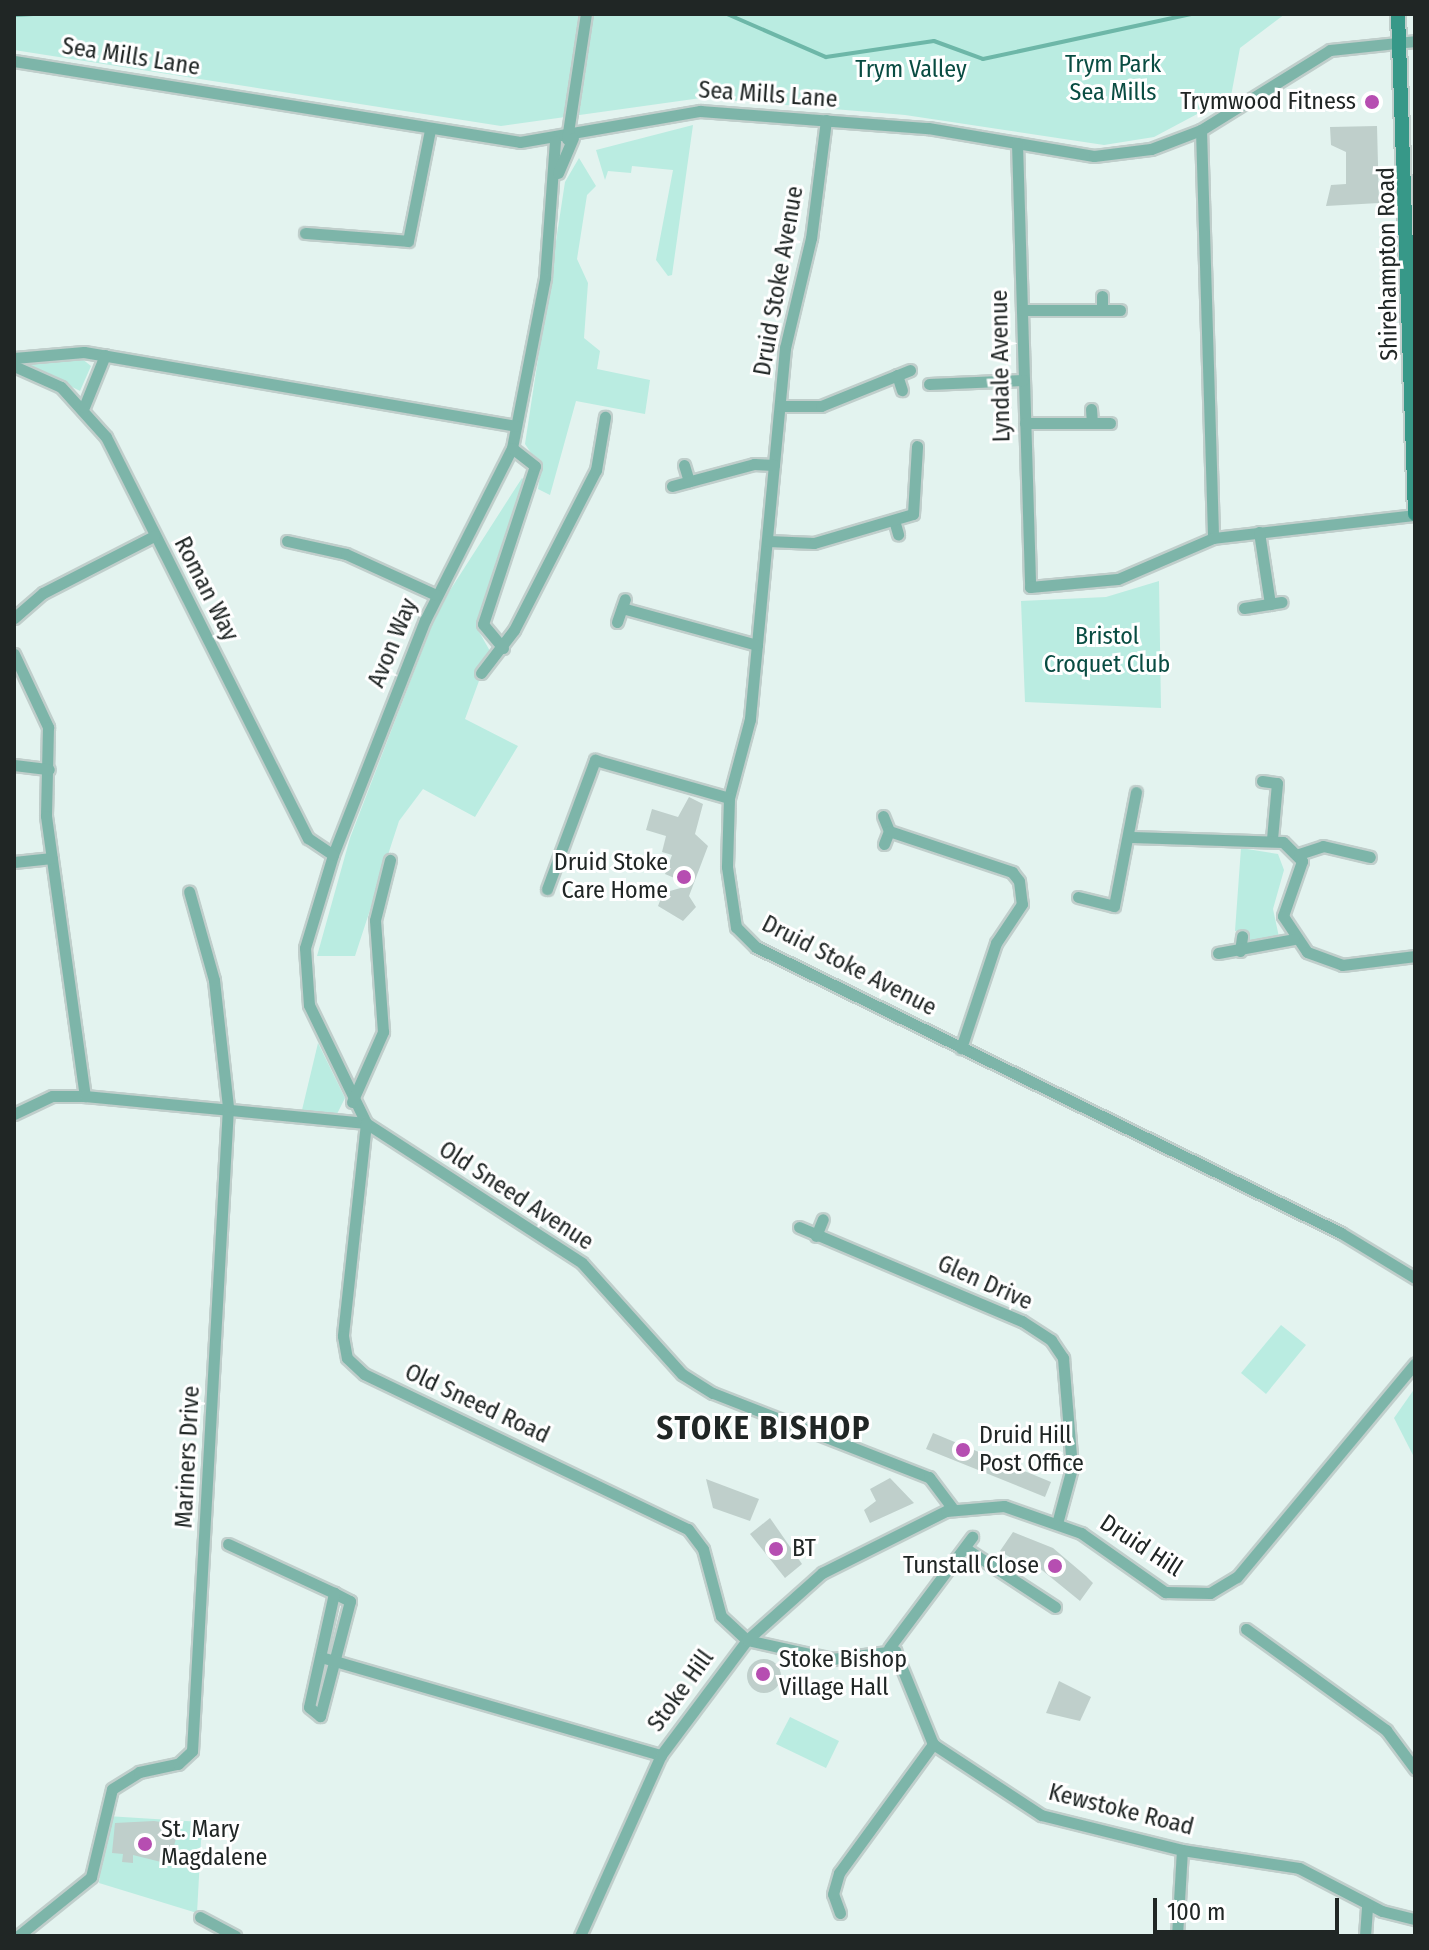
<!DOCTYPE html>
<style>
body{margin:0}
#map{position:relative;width:1429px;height:1950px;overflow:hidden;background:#e3f3ef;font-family:"Fira Sans Condensed",sans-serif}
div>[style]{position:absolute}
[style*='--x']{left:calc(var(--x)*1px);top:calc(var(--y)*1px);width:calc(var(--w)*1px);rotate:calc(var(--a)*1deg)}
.green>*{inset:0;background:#baece1}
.stream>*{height:4px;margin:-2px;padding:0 2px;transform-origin:2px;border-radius:2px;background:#6db7a8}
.building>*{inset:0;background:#bfcfcb}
.round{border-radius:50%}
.roads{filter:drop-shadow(2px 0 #c0cecb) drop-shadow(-2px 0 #c0cecb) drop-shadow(0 2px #c0cecb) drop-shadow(0 -2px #c0cecb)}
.minor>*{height:11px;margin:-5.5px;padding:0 5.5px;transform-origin:5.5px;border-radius:5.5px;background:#7db5a9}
.secondary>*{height:14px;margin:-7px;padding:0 7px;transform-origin:7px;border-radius:7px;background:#379888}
.dots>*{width:22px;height:22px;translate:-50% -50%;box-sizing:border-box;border:4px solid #fff;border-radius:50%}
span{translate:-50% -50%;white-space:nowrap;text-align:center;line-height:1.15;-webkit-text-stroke:6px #fff;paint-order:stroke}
.street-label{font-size:24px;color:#202625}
.park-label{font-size:24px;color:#094c42}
.poi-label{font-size:24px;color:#202625}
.right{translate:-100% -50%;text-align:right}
.left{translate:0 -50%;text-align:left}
.district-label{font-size:32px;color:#202625;font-weight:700;letter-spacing:2px}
.frame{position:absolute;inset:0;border:16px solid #202625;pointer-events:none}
.scale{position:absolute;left:1153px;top:1898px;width:186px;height:36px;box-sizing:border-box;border:4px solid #202625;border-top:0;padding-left:10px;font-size:24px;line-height:28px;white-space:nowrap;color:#202625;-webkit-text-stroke:6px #fff;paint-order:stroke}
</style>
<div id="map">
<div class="green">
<div style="clip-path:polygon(14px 14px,1285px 14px,1240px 48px,1231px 96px,1154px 137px,1104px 145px,905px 115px,701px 98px,501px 126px,14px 50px)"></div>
<div style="clip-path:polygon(693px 125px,672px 275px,668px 276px,656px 260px,673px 170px,632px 166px,631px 173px,608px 171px,605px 180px,596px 150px)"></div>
<div style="clip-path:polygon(579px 158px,596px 186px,587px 195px,577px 259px,588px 283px,584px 338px,600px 351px,597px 369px,650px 380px,645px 414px,576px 401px,550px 495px,538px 489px,541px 468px,525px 444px,565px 182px)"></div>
<div style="clip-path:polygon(81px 358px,91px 366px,80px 391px,27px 364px)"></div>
<div style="clip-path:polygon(522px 478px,528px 483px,478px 630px,490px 651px,465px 719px,518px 746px,475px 817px,423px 789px,399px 821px,355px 956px,317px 956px,350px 838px,438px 609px)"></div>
<div style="clip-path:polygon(1159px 581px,1161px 708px,1025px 702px,1021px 601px,1106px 597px)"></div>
<div style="clip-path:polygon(1241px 848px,1278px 854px,1284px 870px,1273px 909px,1279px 937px,1250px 945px,1247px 930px,1235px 931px)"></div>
<div style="clip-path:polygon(318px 1043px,345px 1098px,337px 1114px,302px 1110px)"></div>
<div style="clip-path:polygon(1281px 1325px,1306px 1345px,1266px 1394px,1241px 1373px)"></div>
<div style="clip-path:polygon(1415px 1388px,1415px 1459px,1394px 1418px)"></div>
<div style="clip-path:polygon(790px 1717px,839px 1741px,826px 1768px,776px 1744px)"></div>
<div style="clip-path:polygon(107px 1816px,202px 1822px,197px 1913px,99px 1883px)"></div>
</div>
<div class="stream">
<div style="--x:727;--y:14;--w:108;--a:23.5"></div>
<div style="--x:826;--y:57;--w:109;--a:-8.4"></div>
<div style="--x:934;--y:41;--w:52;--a:20.2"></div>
<div style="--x:983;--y:59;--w:214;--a:-12.2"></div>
<div style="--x:14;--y:15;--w:19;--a:-3"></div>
</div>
<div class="building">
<div style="clip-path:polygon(1377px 126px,1379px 203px,1326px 206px,1331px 185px,1346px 184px,1346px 152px,1331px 145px,1330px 127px)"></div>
<div style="clip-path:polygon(689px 797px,703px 804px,695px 834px,708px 846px,689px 896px,696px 907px,683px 921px,658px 906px,663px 893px,691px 885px,665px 874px,672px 855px,662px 852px,666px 836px,646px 830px,652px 809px,678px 817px)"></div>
<div style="clip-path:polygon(933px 1433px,1051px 1482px,1045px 1497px,926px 1449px)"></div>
<div style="clip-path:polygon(890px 1478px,914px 1503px,870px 1523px,864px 1510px,876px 1501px,870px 1489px)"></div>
<div style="clip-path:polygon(706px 1479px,759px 1499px,750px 1521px,713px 1508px)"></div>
<div style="clip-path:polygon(770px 1518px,802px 1564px,785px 1578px,750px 1534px)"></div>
<div style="clip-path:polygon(1013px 1532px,1053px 1548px,1086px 1576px,1093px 1583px,1080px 1601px,1032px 1562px,1027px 1568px,1000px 1551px)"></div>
<div class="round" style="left:747px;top:1659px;width:34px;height:34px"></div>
<div style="clip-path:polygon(1059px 1681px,1091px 1697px,1080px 1721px,1046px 1713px)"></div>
<div style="clip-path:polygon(154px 1821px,168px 1823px,167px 1834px,177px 1835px,169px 1864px,133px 1855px,133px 1863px,122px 1862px,123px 1854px,112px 1853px,115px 1823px)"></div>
</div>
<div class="roads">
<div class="minor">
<div style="--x:14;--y:61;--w:512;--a:9.09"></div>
<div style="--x:520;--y:142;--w:183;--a:-9.8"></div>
<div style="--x:700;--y:111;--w:229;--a:4.3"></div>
<div style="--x:928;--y:128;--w:168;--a:9.6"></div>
<div style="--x:1094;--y:156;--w:57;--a:-7"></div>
<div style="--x:1151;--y:149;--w:53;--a:-20.8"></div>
<div style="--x:1201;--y:130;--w:152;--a:-31.8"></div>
<div style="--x:1330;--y:50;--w:85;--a:-6"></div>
<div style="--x:826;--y:120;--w:119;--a:97.2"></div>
<div style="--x:811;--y:238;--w:113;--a:103.3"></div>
<div style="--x:785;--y:348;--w:373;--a:95.4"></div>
<div style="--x:750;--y:719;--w:82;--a:104.9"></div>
<div style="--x:729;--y:798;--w:69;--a:91.7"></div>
<div style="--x:727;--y:867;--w:61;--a:81.5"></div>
<div style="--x:736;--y:927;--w:28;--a:45"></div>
<div style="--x:756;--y:947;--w:651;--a:26.05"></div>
<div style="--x:1341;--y:1233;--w:87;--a:31.3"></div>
<div style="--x:1201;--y:130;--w:408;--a:88.3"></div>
<div style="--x:567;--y:139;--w:126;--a:-81.4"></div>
<div style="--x:555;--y:141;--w:137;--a:94.2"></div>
<div style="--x:545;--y:278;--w:173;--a:101"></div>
<div style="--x:512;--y:448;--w:193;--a:116.8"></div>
<div style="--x:425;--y:620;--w:252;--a:111.4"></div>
<div style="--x:333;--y:855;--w:97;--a:106.8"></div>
<div style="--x:305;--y:948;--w:57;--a:86"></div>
<div style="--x:309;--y:1005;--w:131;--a:64.2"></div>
<div style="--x:366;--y:1123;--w:257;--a:32.9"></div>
<div style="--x:582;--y:1263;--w:149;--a:48"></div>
<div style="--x:682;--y:1374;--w:36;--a:32"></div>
<div style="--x:713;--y:1393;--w:232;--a:21.3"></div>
<div style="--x:929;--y:1477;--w:40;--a:53"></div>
<div style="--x:1017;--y:143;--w:444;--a:88.3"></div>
<div style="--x:1030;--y:587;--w:88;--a:-5.2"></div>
<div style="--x:1118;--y:579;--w:103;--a:-23.3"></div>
<div style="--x:1213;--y:538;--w:203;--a:-6.5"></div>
<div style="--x:558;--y:173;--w:38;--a:-67"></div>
<div style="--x:305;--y:233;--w:103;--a:4.4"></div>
<div style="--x:408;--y:241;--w:113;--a:-78.8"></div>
<div style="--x:1102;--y:309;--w:13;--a:-90"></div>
<div style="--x:1022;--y:310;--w:98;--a:0"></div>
<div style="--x:14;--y:358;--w:70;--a:-4.9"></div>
<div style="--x:84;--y:352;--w:438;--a:9.7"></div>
<div style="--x:14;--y:366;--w:51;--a:24.1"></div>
<div style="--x:61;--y:387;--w:67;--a:48"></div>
<div style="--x:106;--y:437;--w:449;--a:63.3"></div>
<div style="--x:308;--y:838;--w:30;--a:34"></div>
<div style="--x:897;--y:375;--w:16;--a:72"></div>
<div style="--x:929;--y:384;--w:94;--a:-2.4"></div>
<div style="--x:780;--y:406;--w:41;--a:0"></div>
<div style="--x:821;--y:406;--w:96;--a:-22"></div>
<div style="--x:84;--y:407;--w:56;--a:-68"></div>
<div style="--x:1091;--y:409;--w:14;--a:86"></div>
<div style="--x:1025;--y:423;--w:85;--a:0"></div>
<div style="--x:684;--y:465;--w:17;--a:73"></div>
<div style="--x:672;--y:486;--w:85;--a:-15"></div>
<div style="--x:754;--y:464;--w:20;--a:3"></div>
<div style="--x:894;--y:520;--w:15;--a:74"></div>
<div style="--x:1259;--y:532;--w:73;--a:81.3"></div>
<div style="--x:287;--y:541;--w:60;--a:12.4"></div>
<div style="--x:346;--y:554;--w:99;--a:24.5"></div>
<div style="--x:768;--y:541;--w:46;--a:2.5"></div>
<div style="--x:814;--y:543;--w:103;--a:-16.3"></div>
<div style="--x:913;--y:514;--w:68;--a:-86.6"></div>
<div style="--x:622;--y:608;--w:140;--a:15.3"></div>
<div style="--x:1244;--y:608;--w:38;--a:-9"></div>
<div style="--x:14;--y:618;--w:38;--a:-41"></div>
<div style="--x:43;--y:593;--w:125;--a:-27.2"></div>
<div style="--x:617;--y:622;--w:24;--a:-71"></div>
<div style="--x:503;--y:648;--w:31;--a:-130"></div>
<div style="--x:483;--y:624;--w:166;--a:-71.8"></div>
<div style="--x:535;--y:466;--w:29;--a:-142"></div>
<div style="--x:14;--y:654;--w:81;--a:65"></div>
<div style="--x:48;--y:727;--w:89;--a:91.3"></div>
<div style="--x:46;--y:816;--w:283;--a:82.1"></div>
<div style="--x:481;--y:673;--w:54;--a:-52.5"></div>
<div style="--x:514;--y:630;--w:180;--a:-62.9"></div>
<div style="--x:596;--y:470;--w:54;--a:-80.4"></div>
<div style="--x:14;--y:765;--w:35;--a:7"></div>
<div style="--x:1262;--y:781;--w:15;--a:8"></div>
<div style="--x:1277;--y:783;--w:56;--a:95.1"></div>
<div style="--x:883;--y:816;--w:16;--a:68"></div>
<div style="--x:889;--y:831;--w:14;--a:111"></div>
<div style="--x:889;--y:831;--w:130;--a:18.4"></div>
<div style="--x:1012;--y:872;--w:11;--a:52"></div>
<div style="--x:1019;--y:881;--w:23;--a:83"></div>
<div style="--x:1022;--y:904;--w:47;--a:123.7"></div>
<div style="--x:996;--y:943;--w:111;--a:108.4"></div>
<div style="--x:1132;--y:837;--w:151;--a:1.9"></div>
<div style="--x:1283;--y:842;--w:27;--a:45"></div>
<div style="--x:1302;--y:861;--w:58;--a:109.1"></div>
<div style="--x:1283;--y:916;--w:43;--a:56.3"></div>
<div style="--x:1307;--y:952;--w:37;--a:20"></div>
<div style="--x:1342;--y:965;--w:74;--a:-7"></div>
<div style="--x:1299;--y:854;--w:25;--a:-18"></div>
<div style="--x:1323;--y:846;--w:48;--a:13.2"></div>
<div style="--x:14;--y:862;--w:38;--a:-6"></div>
<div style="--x:547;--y:889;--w:138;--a:-69.6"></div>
<div style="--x:595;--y:760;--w:139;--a:15.8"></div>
<div style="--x:1078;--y:897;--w:37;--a:14"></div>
<div style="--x:1114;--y:906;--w:116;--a:-79.1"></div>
<div style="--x:1240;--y:951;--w:15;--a:-82"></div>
<div style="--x:1218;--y:953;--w:77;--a:-10.4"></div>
<div style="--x:352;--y:1102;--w:77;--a:-66.1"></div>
<div style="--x:383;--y:1032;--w:112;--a:-94.1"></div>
<div style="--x:375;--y:920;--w:62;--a:-76"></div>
<div style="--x:14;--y:1114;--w:42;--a:-25.3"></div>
<div style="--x:52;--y:1096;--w:33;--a:0"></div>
<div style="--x:85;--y:1096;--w:282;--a:5.5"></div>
<div style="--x:366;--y:1123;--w:214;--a:96.2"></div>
<div style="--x:343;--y:1336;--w:22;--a:80"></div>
<div style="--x:347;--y:1358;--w:23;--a:43"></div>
<div style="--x:364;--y:1374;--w:359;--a:25.6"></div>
<div style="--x:688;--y:1529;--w:25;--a:53"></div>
<div style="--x:703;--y:1549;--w:69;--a:75"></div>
<div style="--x:721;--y:1616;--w:35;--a:43"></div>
<div style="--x:747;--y:1640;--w:87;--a:12.6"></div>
<div style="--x:832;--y:1659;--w:64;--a:-7.2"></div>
<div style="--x:895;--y:1651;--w:100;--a:67.8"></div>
<div style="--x:933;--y:1744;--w:129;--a:33.3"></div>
<div style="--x:1041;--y:1815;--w:145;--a:13.9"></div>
<div style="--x:1182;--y:1850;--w:118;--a:8.7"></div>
<div style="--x:1299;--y:1868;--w:93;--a:27.4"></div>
<div style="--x:1382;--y:1911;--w:34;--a:14"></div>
<div style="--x:799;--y:1227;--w:242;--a:22.9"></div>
<div style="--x:1022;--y:1321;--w:35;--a:33"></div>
<div style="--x:1051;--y:1340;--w:22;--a:56"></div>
<div style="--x:1063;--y:1358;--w:110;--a:85.3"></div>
<div style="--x:1072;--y:1468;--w:54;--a:105.1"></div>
<div style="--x:816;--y:1236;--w:18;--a:-68"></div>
<div style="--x:228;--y:1544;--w:117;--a:24.8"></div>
<div style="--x:334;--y:1593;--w:18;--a:27"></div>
<div style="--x:350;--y:1601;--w:119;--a:104.6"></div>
<div style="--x:320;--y:1716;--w:14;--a:-141"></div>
<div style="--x:309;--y:1707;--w:117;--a:-77.6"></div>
<div style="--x:968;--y:1550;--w:104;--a:33.2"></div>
<div style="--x:1246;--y:1629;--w:173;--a:35.8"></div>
<div style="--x:1386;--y:1730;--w:49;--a:53.4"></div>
<div style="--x:889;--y:1648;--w:139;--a:-53.2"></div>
<div style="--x:321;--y:1657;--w:354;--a:16.1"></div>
<div style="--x:840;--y:1913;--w:20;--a:-110"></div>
<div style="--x:833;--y:1894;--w:22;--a:-74"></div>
<div style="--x:839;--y:1873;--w:160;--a:-53.9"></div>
<div style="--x:200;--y:1917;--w:40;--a:28"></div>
<div style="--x:18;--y:1936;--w:94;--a:-38.9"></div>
<div style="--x:91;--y:1877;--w:90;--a:-76.6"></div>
<div style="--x:112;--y:1789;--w:32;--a:-32"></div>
<div style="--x:139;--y:1772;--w:40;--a:-12"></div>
<div style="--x:178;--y:1764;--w:19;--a:-43"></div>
<div style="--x:192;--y:1751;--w:645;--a:-86.8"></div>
<div style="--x:228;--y:1107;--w:128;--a:-96.3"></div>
<div style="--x:214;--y:980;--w:92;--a:-105.7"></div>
<div style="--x:580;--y:1936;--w:198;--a:-65.9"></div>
<div style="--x:661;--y:1755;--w:144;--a:-53.2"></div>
<div style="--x:747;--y:1640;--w:101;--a:-41.8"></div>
<div style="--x:822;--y:1573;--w:139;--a:-26.6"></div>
<div style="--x:946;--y:1511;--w:58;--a:-4.9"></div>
<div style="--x:1004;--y:1506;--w:82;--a:19.3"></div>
<div style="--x:1081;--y:1533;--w:103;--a:35.1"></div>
<div style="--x:1165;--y:1592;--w:45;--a:1.3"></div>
<div style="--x:1210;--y:1593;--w:31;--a:-31"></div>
<div style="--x:1237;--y:1577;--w:278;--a:-50.2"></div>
<div style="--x:1177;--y:1936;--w:86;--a:-86.7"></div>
<div style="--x:1365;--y:1936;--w:32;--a:-86"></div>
</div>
<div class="secondary">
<div style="--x:1398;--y:14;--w:500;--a:88.05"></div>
</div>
</div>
<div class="dots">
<div style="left:1372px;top:102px;background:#b64eb1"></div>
<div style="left:684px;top:877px;background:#b64eb1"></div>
<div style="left:963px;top:1450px;background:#b64eb1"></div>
<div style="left:776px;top:1549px;background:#b64eb1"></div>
<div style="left:1055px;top:1566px;background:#b64eb1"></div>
<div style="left:763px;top:1674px;background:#b64eb1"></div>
<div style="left:145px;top:1844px;background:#b64eb1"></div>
</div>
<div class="street-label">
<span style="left:131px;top:57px;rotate:9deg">Sea Mills Lane</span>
<span style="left:768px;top:95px;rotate:4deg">Sea Mills Lane</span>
<span style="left:1388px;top:264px;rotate:-91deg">Shirehampton Road</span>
<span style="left:779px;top:281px;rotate:-80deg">Druid Stoke Avenue</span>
<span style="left:1001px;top:366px;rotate:-91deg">Lyndale Avenue</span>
<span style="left:206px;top:589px;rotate:63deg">Roman Way</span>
<span style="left:393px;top:643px;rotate:-68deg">Avon Way</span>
<span style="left:849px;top:966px;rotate:27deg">Druid Stoke Avenue</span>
<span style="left:516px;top:1196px;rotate:33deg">Old Sneed Avenue</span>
<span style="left:985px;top:1283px;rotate:24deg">Glen Drive</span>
<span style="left:477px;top:1404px;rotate:25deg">Old Sneed Road</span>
<span style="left:188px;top:1457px;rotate:-87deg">Mariners Drive</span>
<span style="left:1141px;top:1546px;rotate:33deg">Druid Hill</span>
<span style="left:681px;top:1691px;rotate:-54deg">Stoke Hill</span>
<span style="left:1121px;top:1810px;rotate:14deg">Kewstoke Road</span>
</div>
<div class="park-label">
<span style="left:1113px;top:79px">Trym Park<br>Sea Mills</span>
<span style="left:911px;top:70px">Trym Valley</span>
<span style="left:1107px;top:651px">Bristol<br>Croquet Club</span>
</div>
<div class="poi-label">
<span class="right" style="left:1356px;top:102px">Trymwood Fitness</span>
<span class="right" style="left:668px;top:877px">Druid Stoke<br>Care Home</span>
<span class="left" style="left:979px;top:1450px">Druid Hill<br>Post Office</span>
<span class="left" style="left:792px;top:1549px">BT</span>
<span class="right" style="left:1039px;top:1566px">Tunstall Close</span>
<span class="left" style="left:779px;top:1674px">Stoke Bishop<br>Village Hall</span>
<span class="left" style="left:161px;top:1844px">St. Mary<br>Magdalene</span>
</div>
<div class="district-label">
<span style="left:764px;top:1428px">STOKE BISHOP</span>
</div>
<div class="frame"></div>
<div class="scale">100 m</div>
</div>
